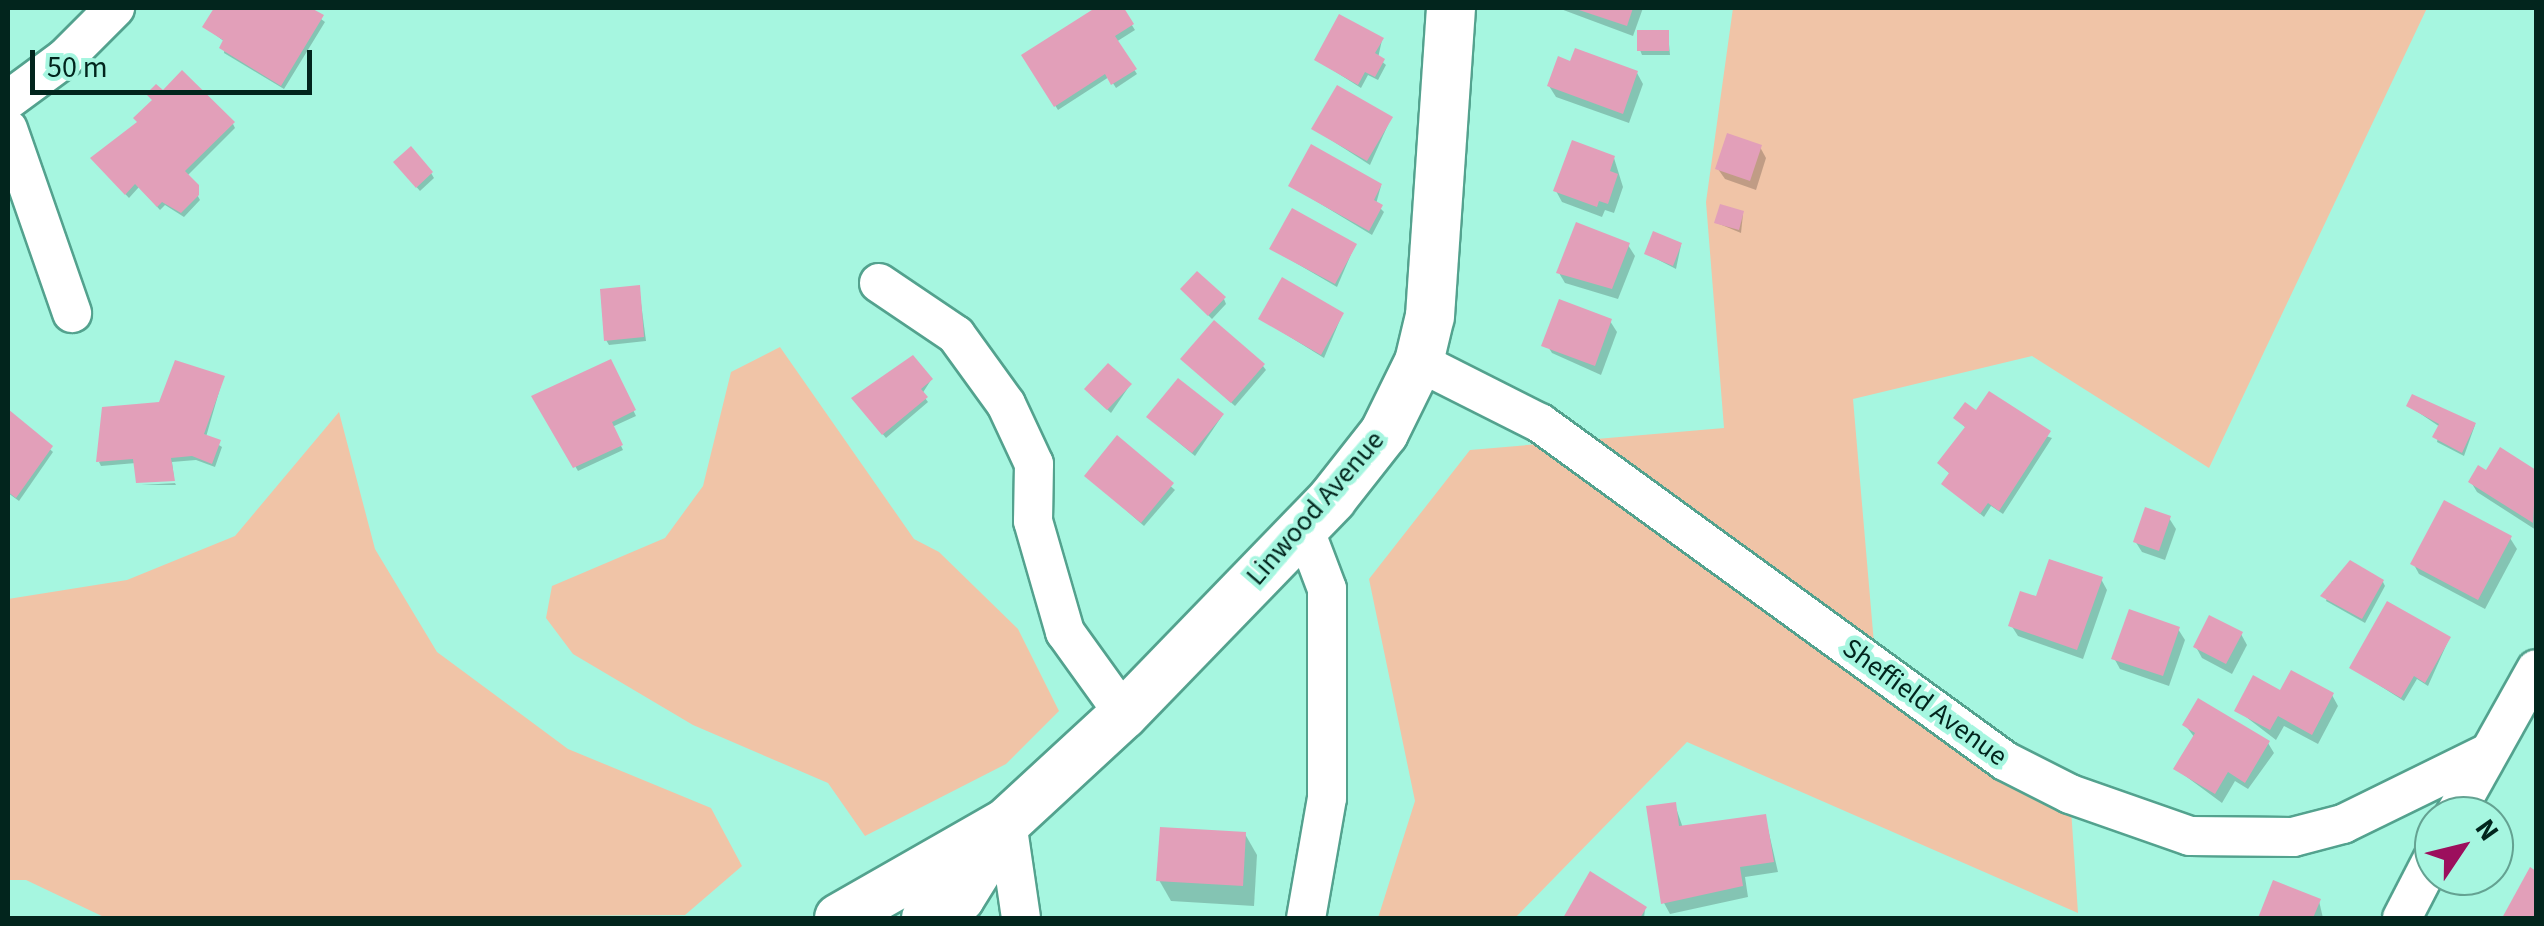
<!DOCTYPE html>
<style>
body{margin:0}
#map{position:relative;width:2544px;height:926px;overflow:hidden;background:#a6f6e0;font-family:"Source Sans 3",sans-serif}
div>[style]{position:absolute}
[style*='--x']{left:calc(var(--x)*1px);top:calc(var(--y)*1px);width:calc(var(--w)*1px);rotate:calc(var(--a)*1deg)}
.green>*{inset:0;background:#f0c4a7}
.shadow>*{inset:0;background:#0003}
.building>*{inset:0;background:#e29fb9}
.roads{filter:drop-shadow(2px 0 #53a28e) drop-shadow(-2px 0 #53a28e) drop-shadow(0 2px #53a28e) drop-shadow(0 -2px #53a28e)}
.minor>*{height:38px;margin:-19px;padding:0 19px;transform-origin:19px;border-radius:19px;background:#fff}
.major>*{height:48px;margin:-24px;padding:0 24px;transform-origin:24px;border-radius:24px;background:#fff}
span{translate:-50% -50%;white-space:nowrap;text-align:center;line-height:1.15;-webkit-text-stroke:9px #a6f6e0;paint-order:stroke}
.street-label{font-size:28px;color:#02251d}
.frame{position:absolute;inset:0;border:10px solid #02251d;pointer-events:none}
.north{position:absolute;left:2414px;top:796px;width:100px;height:100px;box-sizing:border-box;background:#a6f6e0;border:2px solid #64a292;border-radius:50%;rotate:55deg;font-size:28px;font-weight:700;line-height:40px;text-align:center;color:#02251d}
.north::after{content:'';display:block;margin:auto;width:35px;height:45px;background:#9c0f5d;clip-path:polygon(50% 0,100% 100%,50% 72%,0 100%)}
.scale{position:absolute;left:30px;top:50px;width:282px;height:45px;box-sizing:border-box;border:5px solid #02251d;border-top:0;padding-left:12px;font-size:30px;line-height:35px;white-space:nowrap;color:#02251d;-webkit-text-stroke:8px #a6f6e0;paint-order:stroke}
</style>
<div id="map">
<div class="green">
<div style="clip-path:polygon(1733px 8px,2427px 8px,2209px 468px,2032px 356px,1853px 399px,1876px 667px,2070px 794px,2078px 913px,1687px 742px,1515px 918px,1378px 918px,1415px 801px,1369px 579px,1470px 450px,1724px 428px,1706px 202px)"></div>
<div style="clip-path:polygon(780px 347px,914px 539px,939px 552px,1018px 629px,1059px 711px,1006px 764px,865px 836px,828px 783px,693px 725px,573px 654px,546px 618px,552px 586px,665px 538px,703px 486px,731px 372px)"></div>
<div style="clip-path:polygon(339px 412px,375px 549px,437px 652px,568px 749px,711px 808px,742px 866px,685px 915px,106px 918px,26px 880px,8px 880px,8px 599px,127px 580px,235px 536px)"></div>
</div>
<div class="shadow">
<div style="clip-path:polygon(217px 8px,306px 8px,325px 22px,284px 89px,224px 53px,225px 42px,205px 27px)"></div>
<div style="clip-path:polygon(1099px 8px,1121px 8px,1135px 30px,1116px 42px,1137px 74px,1116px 88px,1109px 77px,1058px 110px,1024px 56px)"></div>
<div style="clip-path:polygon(1558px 8px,1643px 8px,1633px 36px)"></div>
<div style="clip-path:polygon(1668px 33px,1670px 55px,1642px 55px,1640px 50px)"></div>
<div style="clip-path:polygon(1382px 40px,1378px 58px,1386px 65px,1378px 80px,1368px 75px,1361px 88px,1317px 60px)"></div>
<div style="clip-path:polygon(1637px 73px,1643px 84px,1629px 123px,1556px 97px,1549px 86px)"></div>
<div style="clip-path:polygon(1391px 118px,1370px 165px,1314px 129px)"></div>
<div style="clip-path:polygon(233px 124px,235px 128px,187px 176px,200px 200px,184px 217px,165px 205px,160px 210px,139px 187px,129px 198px,96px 163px)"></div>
<div style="clip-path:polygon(1760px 147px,1766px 158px,1756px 190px,1725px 179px,1718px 169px)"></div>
<div style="clip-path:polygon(1614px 158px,1623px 187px,1614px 213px,1605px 210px,1602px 217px,1562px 202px,1556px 191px)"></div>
<div style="clip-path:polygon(399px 167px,431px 173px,434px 178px,420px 191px)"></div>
<div style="clip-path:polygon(1291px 186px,1381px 186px,1376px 204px,1384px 212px,1372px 235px)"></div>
<div style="clip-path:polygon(1743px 214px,1741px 233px,1717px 223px)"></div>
<div style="clip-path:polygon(1355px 245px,1337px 287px,1272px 249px)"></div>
<div style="clip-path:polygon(1628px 245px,1635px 256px,1618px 299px,1565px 283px,1559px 273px)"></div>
<div style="clip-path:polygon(1681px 245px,1676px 269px,1647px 254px)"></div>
<div style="clip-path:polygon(639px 288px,646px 341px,609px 345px,606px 340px)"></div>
<div style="clip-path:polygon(1183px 290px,1224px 299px,1226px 304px,1212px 319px)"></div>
<div style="clip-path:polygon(1342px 315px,1324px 358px,1261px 319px)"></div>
<div style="clip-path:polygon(1610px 321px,1617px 332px,1601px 375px,1552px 353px,1545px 342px)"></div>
<div style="clip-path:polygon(1183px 360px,1263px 366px,1266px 370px,1235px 406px)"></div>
<div style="clip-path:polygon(610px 362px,636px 416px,612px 427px,623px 450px,578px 471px,535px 397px)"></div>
<div style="clip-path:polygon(223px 378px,206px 437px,222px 447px,215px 467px,196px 460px,172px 462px,174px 478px,136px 463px,101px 466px,99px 462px)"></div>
<div style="clip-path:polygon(931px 380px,922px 394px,928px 402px,886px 438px,857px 403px)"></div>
<div style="clip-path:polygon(1130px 385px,1111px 413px,1090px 394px)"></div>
<div style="clip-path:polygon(2409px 406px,2475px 425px,2464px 456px,2437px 442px,2440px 427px)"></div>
<div style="clip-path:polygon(8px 412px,53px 452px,19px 501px,8px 493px)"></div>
<div style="clip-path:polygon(1976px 413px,2052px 438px,2003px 514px,1991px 506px,1984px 517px,1944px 484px,1951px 475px,1940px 464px,1967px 429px,1956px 418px)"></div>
<div style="clip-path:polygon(1222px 416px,1195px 456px,1149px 418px)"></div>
<div style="clip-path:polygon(1118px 439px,1175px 490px,1144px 526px,1087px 476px)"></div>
<div style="clip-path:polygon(2501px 451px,2536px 476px,2536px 530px,2477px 492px,2471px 482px,2487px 474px)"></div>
<div style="clip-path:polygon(175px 483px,176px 485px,141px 485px)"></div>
<div style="clip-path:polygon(2169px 518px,2176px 529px,2165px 560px,2142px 552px,2135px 541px)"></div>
<div style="clip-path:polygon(2510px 538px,2517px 549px,2485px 609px,2419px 574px,2413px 563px)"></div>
<div style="clip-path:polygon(2101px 579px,2107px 590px,2083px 659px,2018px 636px,2011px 625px,2037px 599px)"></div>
<div style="clip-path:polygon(2332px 581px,2383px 582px,2385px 586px,2365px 623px,2326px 601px)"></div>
<div style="clip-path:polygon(2178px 629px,2185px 640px,2169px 686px,2120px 669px,2114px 658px)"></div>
<div style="clip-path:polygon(2241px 634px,2247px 645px,2232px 674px,2202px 658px,2196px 647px)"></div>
<div style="clip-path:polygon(2449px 639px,2428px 686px,2417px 679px,2404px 701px,2352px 668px)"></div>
<div style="clip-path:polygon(2281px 693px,2332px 695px,2338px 706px,2318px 744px,2284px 726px,2276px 740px,2237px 710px)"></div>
<div style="clip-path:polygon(2185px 725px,2268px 743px,2274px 753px,2248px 789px,2235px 781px,2222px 803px,2176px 769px,2195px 738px)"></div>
<div style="clip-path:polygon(1675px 805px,1683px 828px,1765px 816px,1778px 872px,1745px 877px,1748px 897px,1670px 914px,1664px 903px)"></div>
<div style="clip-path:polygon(1245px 834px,1257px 855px,1254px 906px,1171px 901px,1159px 880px)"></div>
<div style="clip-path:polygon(1591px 874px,1645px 909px,1644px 918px,1566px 918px)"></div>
<div style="clip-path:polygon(2274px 884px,2319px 901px,2323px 918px,2260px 918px)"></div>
</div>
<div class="building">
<div style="clip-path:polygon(214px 8px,311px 8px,324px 15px,281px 86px,219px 48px,223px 40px,202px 27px)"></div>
<div style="clip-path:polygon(1095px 8px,1124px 8px,1134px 24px,1115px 36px,1137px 69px,1111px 85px,1105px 74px,1054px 107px,1021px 55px)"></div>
<div style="clip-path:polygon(1573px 8px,1633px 8px,1627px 26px)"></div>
<div style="clip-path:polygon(1339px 14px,1384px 38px,1375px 53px,1385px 59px,1375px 77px,1365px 72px,1358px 85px,1314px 60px)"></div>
<div style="clip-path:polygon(1637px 30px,1669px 30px,1669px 51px,1637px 51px)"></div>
<div style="clip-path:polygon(1575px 48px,1638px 71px,1623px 114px,1547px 86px,1558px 56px,1570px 61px)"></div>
<div style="clip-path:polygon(182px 70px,235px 122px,185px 171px,199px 185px,199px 195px,181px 213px,162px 202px,157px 207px,135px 184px,125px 195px,90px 158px,137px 122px,133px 118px,152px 100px,146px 94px,156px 84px,163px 90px)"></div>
<div style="clip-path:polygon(1337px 85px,1393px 117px,1367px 161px,1311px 129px)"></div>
<div style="clip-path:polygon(1727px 133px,1762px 145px,1750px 181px,1715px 169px)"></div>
<div style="clip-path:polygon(1572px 140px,1615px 156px,1610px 171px,1618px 174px,1608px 204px,1599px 201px,1597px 207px,1553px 191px)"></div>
<div style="clip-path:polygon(1311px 144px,1382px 184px,1374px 200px,1383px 205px,1369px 231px,1288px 186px)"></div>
<div style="clip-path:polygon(411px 146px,433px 172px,416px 188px,393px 162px)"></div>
<div style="clip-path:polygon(1720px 204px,1744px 211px,1739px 230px,1714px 223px)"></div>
<div style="clip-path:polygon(1292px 208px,1357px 244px,1335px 284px,1269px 249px)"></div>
<div style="clip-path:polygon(1576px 222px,1630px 243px,1612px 289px,1556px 273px)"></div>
<div style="clip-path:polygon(1653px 231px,1682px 243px,1673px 266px,1644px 254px)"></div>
<div style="clip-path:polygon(1197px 271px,1226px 297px,1208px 316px,1180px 289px)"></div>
<div style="clip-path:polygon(1282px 277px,1344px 313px,1321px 355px,1258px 319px)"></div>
<div style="clip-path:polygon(640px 285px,644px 337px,604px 341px,600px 289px)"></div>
<div style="clip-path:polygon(1559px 299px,1612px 319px,1595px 366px,1541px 346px)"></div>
<div style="clip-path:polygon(1214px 320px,1265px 364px,1231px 403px,1180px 359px)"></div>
<div style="clip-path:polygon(913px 355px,933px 379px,921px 389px,928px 397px,882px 435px,851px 398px)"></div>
<div style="clip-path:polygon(611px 359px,636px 410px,612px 422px,623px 445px,573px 468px,531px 396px)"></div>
<div style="clip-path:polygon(175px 360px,225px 376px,204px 434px,221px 440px,212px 464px,192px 456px,171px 458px,175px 481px,136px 483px,133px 459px,96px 462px,102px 407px,159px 402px)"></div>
<div style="clip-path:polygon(1108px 363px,1132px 384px,1107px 410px,1084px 389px)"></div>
<div style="clip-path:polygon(1178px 378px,1224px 414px,1192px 453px,1146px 417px)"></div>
<div style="clip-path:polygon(1989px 391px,2051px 431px,1999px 511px,1988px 503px,1980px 514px,1941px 484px,1949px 473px,1937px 463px,1965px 427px,1953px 418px,1965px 402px,1976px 410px)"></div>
<div style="clip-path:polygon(2412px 394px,2476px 423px,2462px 453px,2432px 437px,2439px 424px,2406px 406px)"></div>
<div style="clip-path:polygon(8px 409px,53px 446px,16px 498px,8px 492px)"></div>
<div style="clip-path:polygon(1117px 435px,1174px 483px,1141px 523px,1084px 476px)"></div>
<div style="clip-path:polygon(2500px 447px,2536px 470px,2533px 523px,2468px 482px,2478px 465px,2486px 470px)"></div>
<div style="clip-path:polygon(2444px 500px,2512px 536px,2478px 600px,2410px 564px)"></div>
<div style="clip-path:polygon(2145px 507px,2171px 516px,2159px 551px,2133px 542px)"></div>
<div style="clip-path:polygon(2049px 559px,2103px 577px,2077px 650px,2008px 626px,2020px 591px,2036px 596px)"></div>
<div style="clip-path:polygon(2350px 560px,2384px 580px,2362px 619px,2320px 596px)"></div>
<div style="clip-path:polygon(2387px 601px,2451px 637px,2425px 683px,2414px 676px,2401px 698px,2349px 668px)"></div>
<div style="clip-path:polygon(2129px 609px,2180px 627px,2163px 676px,2111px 659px)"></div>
<div style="clip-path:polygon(2209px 615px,2243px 632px,2226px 664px,2193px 647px)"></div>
<div style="clip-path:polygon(2291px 670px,2334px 693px,2312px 735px,2278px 716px,2270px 730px,2234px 711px,2253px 675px,2280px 690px)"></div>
<div style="clip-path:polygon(2198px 698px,2270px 741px,2245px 783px,2228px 772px,2215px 794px,2173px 769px,2195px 733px,2182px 725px)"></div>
<div style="clip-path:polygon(1676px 802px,1679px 826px,1766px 814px,1774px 862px,1740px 867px,1743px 886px,1661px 904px,1646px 806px)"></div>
<div style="clip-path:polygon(1160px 827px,1246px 832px,1243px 886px,1156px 881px)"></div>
<div style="clip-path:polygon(2530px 867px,2536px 871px,2536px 918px,2502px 918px)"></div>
<div style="clip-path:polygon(1590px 871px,1647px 907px,1640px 918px,1563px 918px)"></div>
<div style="clip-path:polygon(2273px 880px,2321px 899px,2313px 918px,2258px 918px)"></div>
</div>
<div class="roads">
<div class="minor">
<div style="--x:8;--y:100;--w:71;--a:-36.4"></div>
<div style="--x:65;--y:58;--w:71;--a:-45"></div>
<div style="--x:8;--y:129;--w:195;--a:70.8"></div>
<div style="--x:879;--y:283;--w:93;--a:34"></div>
<div style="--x:956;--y:335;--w:85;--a:54.1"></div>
<div style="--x:1006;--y:404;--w:66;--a:65"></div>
<div style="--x:1034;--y:464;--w:57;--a:91"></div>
<div style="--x:1033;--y:521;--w:116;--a:73.9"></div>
<div style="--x:1065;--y:632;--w:101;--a:54.3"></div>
<div style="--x:1419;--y:362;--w:136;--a:26.8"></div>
<div style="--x:1540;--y:423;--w:575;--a:36.01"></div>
<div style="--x:2005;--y:761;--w:73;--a:26.9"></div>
<div style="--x:2070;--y:794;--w:127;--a:19.3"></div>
<div style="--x:2190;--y:836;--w:103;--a:0.6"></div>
<div style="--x:2293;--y:837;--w:52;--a:-14.6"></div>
<div style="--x:2343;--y:824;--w:157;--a:-26.1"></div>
<div style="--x:1304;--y:528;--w:65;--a:69.3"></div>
<div style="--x:1327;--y:589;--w:209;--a:90"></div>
<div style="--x:1327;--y:798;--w:122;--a:99.9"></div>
<div style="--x:2454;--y:816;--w:168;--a:-60.8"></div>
<div style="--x:1007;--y:822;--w:97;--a:81.7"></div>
<div style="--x:2402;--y:918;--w:70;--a:-62.7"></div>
</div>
<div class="major">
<div style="--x:839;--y:918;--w:193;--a:-29.7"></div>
<div style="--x:1007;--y:822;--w:159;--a:-42.7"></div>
<div style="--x:1124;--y:714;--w:299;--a:-45.9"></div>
<div style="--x:1332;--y:499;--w:84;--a:-51.8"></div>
<div style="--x:1384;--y:433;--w:79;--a:-63.8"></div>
<div style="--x:1419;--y:362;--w:47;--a:-76.6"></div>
<div style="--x:1430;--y:316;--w:309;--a:-86.1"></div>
<div style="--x:926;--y:918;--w:39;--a:-30"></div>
<div style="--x:960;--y:898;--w:87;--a:-58.1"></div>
</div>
</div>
<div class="street-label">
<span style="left:1315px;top:508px;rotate:-49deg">Linwood Avenue</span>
<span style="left:1925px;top:702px;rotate:36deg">Sheffield Avenue</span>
</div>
<div class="frame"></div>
<div class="north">N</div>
<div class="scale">50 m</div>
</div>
